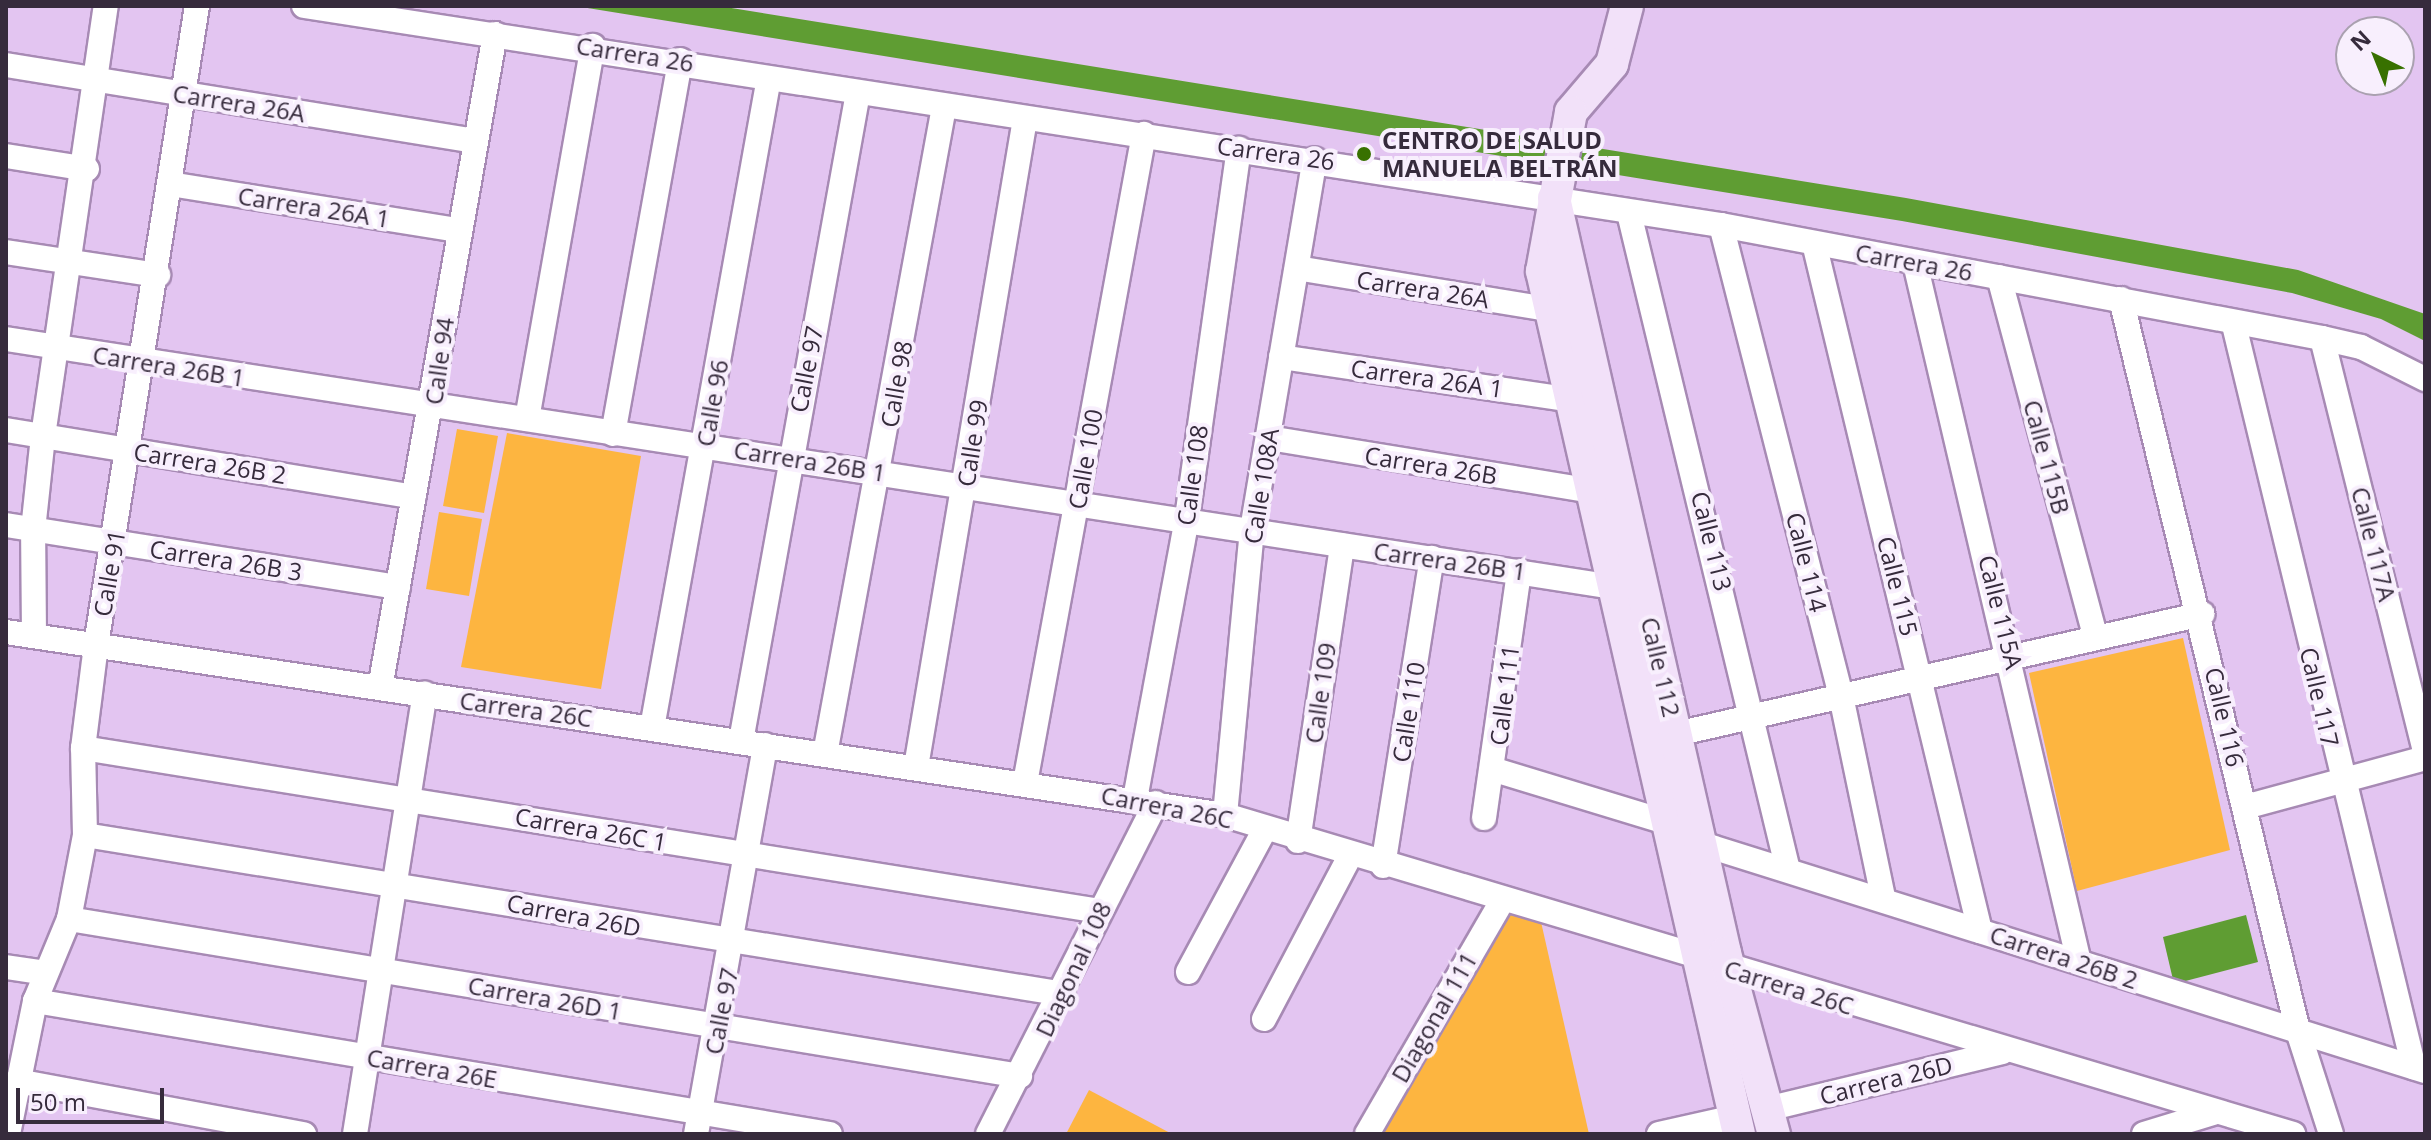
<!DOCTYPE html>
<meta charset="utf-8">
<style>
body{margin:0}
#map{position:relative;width:2431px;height:1140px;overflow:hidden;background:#e3c5f1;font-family:"Open Sans",sans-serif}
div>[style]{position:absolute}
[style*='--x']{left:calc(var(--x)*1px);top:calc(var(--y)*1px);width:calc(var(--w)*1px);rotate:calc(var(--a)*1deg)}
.green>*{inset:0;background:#fdb540}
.water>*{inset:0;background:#5f9d33}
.roads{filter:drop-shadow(2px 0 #a78ab4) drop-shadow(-2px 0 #a78ab4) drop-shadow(0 2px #a78ab4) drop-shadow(0 -2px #a78ab4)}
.street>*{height:24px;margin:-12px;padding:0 12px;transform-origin:12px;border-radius:12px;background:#fff}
.secondary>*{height:32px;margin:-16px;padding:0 16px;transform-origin:16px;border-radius:16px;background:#f2e1f9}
.dots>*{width:22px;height:22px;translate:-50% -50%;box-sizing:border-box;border:4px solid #f8effd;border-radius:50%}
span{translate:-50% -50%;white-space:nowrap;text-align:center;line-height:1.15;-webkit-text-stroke:8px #f8effd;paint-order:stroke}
.street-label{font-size:24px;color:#362b3c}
.poi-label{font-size:24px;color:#362b3c;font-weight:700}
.left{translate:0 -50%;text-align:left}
.frame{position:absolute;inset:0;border:8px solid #362b3c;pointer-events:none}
.north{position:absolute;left:2335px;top:16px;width:80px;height:80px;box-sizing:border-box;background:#f8effd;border:2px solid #aaa1b0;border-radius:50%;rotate:317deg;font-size:22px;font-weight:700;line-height:32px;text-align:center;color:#362b3c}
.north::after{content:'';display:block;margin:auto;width:28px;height:36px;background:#387100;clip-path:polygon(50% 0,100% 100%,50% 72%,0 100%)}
.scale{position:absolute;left:16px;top:1088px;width:148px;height:36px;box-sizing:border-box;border:4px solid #362b3c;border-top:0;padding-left:10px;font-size:24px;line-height:28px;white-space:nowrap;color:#362b3c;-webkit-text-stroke:6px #f8effd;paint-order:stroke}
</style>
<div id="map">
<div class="green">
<div style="clip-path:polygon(457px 429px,498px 436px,484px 513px,443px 506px)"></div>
<div style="clip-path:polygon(507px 433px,641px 456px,601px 689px,461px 667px)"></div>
<div style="clip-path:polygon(439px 512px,482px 519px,469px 596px,426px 589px)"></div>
<div style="clip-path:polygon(2183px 638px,2230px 850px,2077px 891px,2029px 673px)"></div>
<div style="clip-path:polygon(1502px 901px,1539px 913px,1589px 1134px,1367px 1134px)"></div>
<div style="clip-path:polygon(1089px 1090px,1172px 1134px,1066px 1134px)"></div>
</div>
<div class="water">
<div style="clip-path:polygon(575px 6px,719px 6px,1906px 198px,2298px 270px,2425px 314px,2425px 341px,2381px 319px,2292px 293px,1902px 221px)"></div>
<div style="clip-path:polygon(2246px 915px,2258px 962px,2174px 984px,2163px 937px)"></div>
</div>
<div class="roads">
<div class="street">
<div style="--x:304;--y:6;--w:1434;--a:8.79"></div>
<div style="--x:1721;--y:225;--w:612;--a:10.65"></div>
<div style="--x:2322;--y:338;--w:40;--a:13"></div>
<div style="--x:2361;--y:347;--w:72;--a:26.6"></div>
<div style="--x:6;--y:65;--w:473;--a:9.2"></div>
<div style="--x:6;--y:156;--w:82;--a:9.1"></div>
<div style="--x:170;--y:184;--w:291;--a:9.1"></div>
<div style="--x:1629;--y:213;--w:676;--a:76.4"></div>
<div style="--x:1721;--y:225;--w:486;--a:75.7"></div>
<div style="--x:1841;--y:696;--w:209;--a:78.2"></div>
<div style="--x:1814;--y:243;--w:708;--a:76.43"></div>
<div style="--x:6;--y:252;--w:154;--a:8.6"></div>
<div style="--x:1915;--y:263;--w:718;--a:76.8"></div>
<div style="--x:1297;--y:268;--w:254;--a:9.3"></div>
<div style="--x:1999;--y:277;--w:372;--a:75"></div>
<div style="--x:2121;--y:299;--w:753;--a:76.41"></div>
<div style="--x:2298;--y:1031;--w:108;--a:72.2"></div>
<div style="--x:2234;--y:325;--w:764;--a:76.38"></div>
<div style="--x:2322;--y:338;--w:426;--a:76"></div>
<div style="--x:6;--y:339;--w:1627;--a:8.77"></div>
<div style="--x:1281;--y:357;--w:294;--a:8.4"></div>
<div style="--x:527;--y:419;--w:379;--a:-80"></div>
<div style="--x:6;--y:430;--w:413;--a:9.3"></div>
<div style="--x:613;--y:434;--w:380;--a:-79.8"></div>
<div style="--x:1269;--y:438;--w:327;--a:9.3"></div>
<div style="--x:6;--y:525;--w:397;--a:9"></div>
<div style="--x:6;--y:632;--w:1233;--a:8.54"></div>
<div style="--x:1225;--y:815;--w:1115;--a:16.63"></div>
<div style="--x:34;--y:636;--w:106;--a:-90.5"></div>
<div style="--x:33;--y:530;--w:95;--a:-83.9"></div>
<div style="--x:43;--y:436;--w:435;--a:-81.7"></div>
<div style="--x:380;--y:688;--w:664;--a:-80.03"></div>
<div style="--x:652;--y:728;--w:660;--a:-79.8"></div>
<div style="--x:1676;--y:734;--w:540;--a:-12.85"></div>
<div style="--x:741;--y:741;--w:658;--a:-79.77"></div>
<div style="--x:83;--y:748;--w:1029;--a:9.11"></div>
<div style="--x:825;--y:754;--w:658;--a:-79.58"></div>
<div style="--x:916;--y:767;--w:657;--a:-80.45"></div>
<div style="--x:1495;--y:770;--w:176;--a:16.9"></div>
<div style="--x:1025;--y:783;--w:660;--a:-79.61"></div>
<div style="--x:1135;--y:799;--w:286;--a:-79.5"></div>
<div style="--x:1187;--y:518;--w:373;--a:-82"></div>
<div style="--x:2245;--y:807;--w:187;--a:-15.2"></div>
<div style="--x:1225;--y:815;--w:286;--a:-84.6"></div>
<div style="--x:1252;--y:530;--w:376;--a:-80.4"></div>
<div style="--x:1484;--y:818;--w:249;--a:-81.9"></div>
<div style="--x:85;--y:835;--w:991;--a:9.23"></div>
<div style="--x:1298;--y:841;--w:299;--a:-81.5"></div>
<div style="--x:1702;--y:844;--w:758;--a:17.43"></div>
<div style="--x:1383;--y:866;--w:312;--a:-81"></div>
<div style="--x:69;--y:919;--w:964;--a:9.37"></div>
<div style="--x:6;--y:967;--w:40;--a:8.5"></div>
<div style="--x:1188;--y:972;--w:162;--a:-61.7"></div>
<div style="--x:35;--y:1001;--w:806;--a:9.5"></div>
<div style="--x:1264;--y:1019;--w:184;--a:-62.2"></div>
<div style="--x:17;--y:1081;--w:292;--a:10.5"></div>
<div style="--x:1767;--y:1109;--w:242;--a:-13.6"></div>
<div style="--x:8;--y:1134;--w:136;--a:-78.5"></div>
<div style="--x:35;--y:1001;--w:89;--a:-67.5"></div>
<div style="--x:69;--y:919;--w:86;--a:-79.2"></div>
<div style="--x:85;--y:835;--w:87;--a:-91.3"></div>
<div style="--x:83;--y:748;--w:104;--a:-82.8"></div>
<div style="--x:96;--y:645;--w:647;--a:-81.02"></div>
<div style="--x:355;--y:1134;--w:446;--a:-81"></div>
<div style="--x:696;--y:1134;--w:395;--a:-79.9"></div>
<div style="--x:988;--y:1134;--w:371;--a:-63.1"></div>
<div style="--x:1367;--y:1134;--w:269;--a:-59.9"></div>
<div style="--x:1659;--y:1134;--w:78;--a:-12.6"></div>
<div style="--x:2144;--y:1134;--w:72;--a:-16.9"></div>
</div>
<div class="secondary">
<div style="--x:1627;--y:6;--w:60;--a:104.5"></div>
<div style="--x:1612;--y:64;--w:63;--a:130.5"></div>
<div style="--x:1571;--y:112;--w:162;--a:100.3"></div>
<div style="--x:1542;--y:271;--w:885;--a:77.14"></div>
<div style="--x:1554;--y:198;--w:774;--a:77.24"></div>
<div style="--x:1725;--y:953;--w:188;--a:74.9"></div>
</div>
</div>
<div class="dots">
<div style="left:1364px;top:154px;background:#387100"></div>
</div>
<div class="street-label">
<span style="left:635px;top:54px;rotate:9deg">Carrera 26</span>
<span style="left:239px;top:103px;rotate:9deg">Carrera 26A</span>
<span style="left:1276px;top:153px;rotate:8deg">Carrera 26</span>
<span style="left:314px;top:207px;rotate:9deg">Carrera 26A 1</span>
<span style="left:1914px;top:262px;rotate:10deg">Carrera 26</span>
<span style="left:1423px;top:289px;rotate:9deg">Carrera 26A</span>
<span style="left:439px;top:361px;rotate:-82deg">Calle 94</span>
<span style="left:169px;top:366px;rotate:9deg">Carrera 26B 1</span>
<span style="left:806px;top:369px;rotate:-79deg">Calle 97</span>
<span style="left:1427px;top:378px;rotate:8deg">Carrera 26A 1</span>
<span style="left:896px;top:384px;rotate:-80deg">Calle 98</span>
<span style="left:712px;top:403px;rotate:-80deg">Calle 96</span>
<span style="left:972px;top:443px;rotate:-81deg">Calle 99</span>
<span style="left:2047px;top:457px;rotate:75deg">Calle 115B</span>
<span style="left:1085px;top:459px;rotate:-80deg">Calle 100</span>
<span style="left:810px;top:461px;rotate:9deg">Carrera 26B 1</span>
<span style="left:210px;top:463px;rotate:9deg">Carrera 26B 2</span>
<span style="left:1431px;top:465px;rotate:9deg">Carrera 26B</span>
<span style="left:1192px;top:475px;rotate:-82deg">Calle 108</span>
<span style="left:1261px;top:486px;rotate:-81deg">Calle 108A</span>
<span style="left:1712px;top:541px;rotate:76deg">Calle 113</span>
<span style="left:2374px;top:544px;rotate:76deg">Calle 117A</span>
<span style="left:226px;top:560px;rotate:9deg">Carrera 26B 3</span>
<span style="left:1450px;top:561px;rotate:8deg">Carrera 26B 1</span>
<span style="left:1807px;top:562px;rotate:76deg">Calle 114</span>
<span style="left:109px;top:573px;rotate:-80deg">Calle 91</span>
<span style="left:1898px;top:586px;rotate:76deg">Calle 115</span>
<span style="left:2001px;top:612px;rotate:76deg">Calle 115A</span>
<span style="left:1661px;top:667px;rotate:77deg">Calle 112</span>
<span style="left:1320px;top:693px;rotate:-82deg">Calle 109</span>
<span style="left:1504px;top:695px;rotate:-83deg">Calle 111</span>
<span style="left:2320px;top:697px;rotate:77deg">Calle 117</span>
<span style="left:526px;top:709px;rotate:8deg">Carrera 26C</span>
<span style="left:1408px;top:712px;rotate:-81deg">Calle 110</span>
<span style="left:2225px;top:717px;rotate:77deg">Calle 116</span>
<span style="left:1167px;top:807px;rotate:11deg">Carrera 26C</span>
<span style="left:591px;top:829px;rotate:10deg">Carrera 26C 1</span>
<span style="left:574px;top:915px;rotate:11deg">Carrera 26D</span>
<span style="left:2064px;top:957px;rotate:18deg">Carrera 26B 2</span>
<span style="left:1073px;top:969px;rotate:-65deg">Diagonal 108</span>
<span style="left:1789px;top:987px;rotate:17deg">Carrera 26C</span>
<span style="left:545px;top:998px;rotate:10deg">Carrera 26D 1</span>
<span style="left:721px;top:1011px;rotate:-79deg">Calle 97</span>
<span style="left:1434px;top:1017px;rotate:-60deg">Diagonal 111</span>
<span style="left:432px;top:1068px;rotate:10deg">Carrera 26E</span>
<span style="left:1886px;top:1080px;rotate:-14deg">Carrera 26D</span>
</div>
<div class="poi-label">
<span class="left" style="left:1382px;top:154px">CENTRO DE SALUD<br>MANUELA BELTRÁN</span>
</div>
<div class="frame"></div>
<div class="north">N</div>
<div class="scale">50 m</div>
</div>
